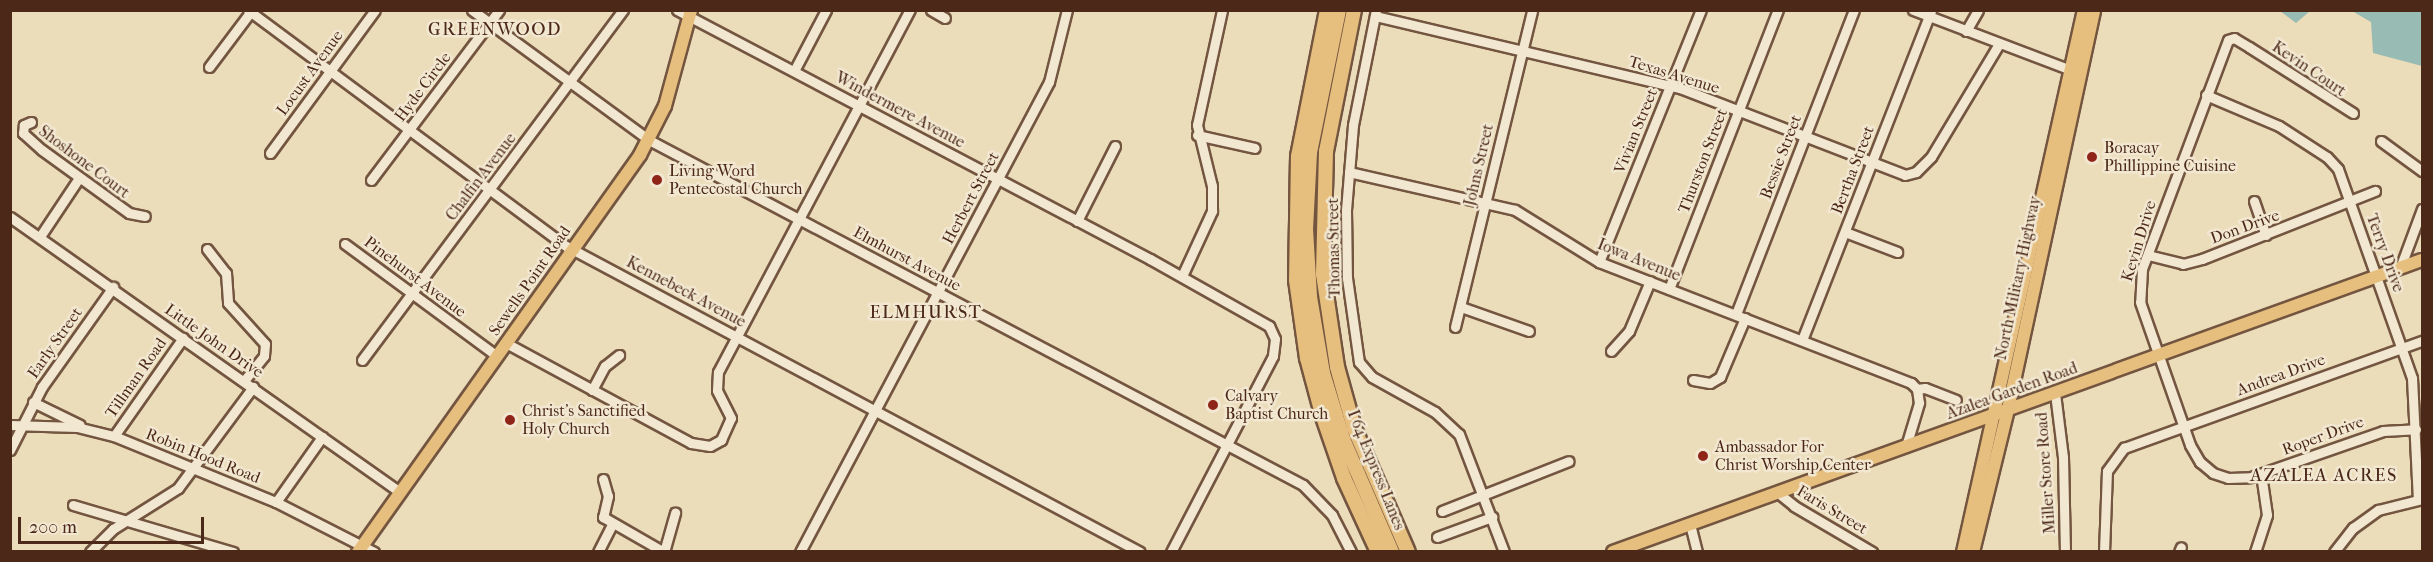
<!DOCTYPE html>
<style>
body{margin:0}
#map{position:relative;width:2433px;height:562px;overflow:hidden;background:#ebdcba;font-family:"IM FELL French Canon",serif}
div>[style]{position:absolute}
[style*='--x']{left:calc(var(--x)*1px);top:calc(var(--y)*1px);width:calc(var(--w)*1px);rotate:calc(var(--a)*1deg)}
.water>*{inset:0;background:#98bbb3}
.roads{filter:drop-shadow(2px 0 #735540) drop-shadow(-2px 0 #735540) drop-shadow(0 2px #735540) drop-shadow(0 -2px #735540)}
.minor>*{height:9px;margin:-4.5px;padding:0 4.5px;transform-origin:4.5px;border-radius:4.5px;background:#f2e8d2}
.major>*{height:12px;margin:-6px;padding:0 6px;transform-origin:6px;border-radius:6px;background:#e6be7d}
.highway>*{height:14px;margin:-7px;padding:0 7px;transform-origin:7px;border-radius:7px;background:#e6be7d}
.dots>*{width:16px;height:16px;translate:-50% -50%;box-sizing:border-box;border:3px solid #f2e8d2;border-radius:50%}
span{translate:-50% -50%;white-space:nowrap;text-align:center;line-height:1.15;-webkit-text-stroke:5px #f2e8d2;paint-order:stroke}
.street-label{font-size:16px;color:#4b2817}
.poi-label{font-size:16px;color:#4b2817}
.left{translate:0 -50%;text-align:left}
.neighbourhood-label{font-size:18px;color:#4b2817;letter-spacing:1.5px}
.frame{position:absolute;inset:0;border:12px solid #4b2817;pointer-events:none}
.scale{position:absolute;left:18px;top:517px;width:186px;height:27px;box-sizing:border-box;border:3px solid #4b2817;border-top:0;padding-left:8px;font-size:18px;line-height:21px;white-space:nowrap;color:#4b2817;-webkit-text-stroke:4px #f2e8d2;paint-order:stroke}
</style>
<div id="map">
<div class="water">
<div style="clip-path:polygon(2280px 11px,2310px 11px,2296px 23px)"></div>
<div style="clip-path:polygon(2352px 11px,2422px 11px,2422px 66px,2373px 53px,2371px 22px)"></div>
</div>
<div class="roads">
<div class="minor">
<div style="--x:248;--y:10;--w:396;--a:36.6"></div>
<div style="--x:566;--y:246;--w:650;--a:28.06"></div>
<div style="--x:472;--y:10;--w:220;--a:36.3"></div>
<div style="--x:649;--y:140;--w:739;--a:27.81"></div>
<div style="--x:1303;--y:485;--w:42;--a:46"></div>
<div style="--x:1332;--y:515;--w:42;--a:62.8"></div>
<div style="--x:677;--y:10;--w:535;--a:27.76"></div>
<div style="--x:1150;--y:259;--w:137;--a:29.4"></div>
<div style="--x:1269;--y:326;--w:14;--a:65"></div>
<div style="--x:1275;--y:339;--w:17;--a:97"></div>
<div style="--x:1273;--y:356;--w:221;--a:117.5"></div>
<div style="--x:931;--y:10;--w:16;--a:30"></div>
<div style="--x:1376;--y:10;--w:117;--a:101.3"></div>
<div style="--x:1353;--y:125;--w:85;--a:94.7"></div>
<div style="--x:1346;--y:210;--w:68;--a:89.2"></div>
<div style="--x:1347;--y:278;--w:85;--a:81.9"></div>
<div style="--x:1359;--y:362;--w:20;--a:49"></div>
<div style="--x:1372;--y:377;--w:72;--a:29.1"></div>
<div style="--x:1435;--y:412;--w:33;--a:43"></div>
<div style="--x:1459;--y:434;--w:126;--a:69.1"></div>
<div style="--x:1913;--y:10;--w:174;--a:20.8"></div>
<div style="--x:1375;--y:16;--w:313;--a:13.3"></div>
<div style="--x:1680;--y:88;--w:241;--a:21.1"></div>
<div style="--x:1905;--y:175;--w:11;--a:-15"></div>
<div style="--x:1916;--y:172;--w:21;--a:-45"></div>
<div style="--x:1931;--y:157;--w:132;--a:-59"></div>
<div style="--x:1966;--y:31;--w:24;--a:-60"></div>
<div style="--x:209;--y:67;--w:71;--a:-53"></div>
<div style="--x:794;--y:71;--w:69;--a:-62.3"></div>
<div style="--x:2206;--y:95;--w:79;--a:23"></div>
<div style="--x:2279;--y:126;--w:57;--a:32.9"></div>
<div style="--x:2327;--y:157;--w:16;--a:47"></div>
<div style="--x:2338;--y:169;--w:222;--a:70.5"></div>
<div style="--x:2412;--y:378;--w:121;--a:87.2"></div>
<div style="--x:2353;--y:113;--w:123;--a:-147.6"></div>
<div style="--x:2249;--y:47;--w:17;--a:-149"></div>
<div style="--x:2234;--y:38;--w:6;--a:162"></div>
<div style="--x:2228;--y:40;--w:245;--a:110.6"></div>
<div style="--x:2142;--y:269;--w:33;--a:93"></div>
<div style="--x:2140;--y:302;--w:151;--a:70.7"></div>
<div style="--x:2190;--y:445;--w:20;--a:60"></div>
<div style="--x:2200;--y:462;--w:17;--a:40"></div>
<div style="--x:2213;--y:473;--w:16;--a:18"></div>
<div style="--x:2228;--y:478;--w:23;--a:-2"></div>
<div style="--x:2251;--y:477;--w:140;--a:-19.2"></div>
<div style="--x:2383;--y:431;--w:33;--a:-3"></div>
<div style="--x:31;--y:122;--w:8;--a:157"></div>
<div style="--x:24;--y:125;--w:8;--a:97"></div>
<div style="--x:23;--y:133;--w:25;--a:42"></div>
<div style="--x:42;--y:150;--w:107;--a:35.9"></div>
<div style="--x:129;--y:213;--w:16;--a:11"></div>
<div style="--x:1197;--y:135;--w:59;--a:12.6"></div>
<div style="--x:2381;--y:141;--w:51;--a:36.2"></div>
<div style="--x:270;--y:153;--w:177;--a:-53.7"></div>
<div style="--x:1349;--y:172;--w:170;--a:12.9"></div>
<div style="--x:1515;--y:210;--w:99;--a:31.8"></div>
<div style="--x:1599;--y:262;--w:335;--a:21.2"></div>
<div style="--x:1911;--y:383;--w:8;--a:45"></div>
<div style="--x:1917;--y:389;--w:14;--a:82"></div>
<div style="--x:1919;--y:403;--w:45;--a:106.8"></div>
<div style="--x:371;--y:180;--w:213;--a:-53"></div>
<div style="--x:2254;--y:201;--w:36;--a:71"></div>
<div style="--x:10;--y:217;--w:477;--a:35.2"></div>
<div style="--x:1077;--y:221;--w:84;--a:-63.1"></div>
<div style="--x:1845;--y:232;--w:56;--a:21"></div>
<div style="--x:41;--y:235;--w:69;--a:-56.3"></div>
<div style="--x:345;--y:244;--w:189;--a:36.4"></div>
<div style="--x:207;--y:249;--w:31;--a:52"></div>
<div style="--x:226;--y:273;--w:30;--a:86"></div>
<div style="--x:228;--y:303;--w:55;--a:47.9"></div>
<div style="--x:265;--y:344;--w:12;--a:95"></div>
<div style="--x:264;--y:356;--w:32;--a:129"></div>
<div style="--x:2148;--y:255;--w:36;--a:14"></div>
<div style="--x:2183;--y:264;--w:20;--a:-15"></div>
<div style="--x:2202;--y:259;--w:186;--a:-21.5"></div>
<div style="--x:1599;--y:262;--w:272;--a:-68"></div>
<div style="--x:2400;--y:268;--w:63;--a:-69.6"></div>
<div style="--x:1182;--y:276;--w:72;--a:-65.2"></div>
<div style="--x:1212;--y:211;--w:25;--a:-90"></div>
<div style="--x:1212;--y:186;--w:63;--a:-103.8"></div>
<div style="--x:1197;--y:125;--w:118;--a:-77.7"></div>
<div style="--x:1669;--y:289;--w:300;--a:-68.7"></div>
<div style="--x:1461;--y:307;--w:72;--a:19.4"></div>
<div style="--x:1736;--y:314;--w:326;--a:-68.8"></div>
<div style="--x:1455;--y:327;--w:326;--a:-76.3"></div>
<div style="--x:1802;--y:340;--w:354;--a:-68.6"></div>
<div style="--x:506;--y:343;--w:210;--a:28.4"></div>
<div style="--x:691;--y:443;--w:19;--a:9"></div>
<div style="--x:710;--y:446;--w:13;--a:-29"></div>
<div style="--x:721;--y:440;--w:24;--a:-66"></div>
<div style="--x:731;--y:418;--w:31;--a:-117"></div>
<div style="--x:717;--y:390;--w:18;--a:-87"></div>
<div style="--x:718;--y:372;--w:410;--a:-62.1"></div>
<div style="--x:1611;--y:351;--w:27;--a:-48"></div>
<div style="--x:1629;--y:331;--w:54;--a:-67.2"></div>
<div style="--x:362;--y:360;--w:437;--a:-53.3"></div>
<div style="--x:1693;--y:380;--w:17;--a:10"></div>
<div style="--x:1710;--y:383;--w:12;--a:-31"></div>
<div style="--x:1720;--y:377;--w:64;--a:-67"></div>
<div style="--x:1917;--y:389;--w:8;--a:-7"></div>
<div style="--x:1925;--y:388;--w:33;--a:21"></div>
<div style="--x:592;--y:390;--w:27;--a:-62"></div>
<div style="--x:605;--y:366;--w:18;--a:-38"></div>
<div style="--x:2055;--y:393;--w:64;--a:82.9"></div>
<div style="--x:2063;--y:457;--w:95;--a:88.8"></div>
<div style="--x:33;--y:402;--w:52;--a:26.1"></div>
<div style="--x:10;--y:425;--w:67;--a:1.7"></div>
<div style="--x:77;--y:427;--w:38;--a:14"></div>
<div style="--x:114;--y:436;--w:175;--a:22.2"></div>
<div style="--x:276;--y:502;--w:110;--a:27"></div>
<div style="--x:114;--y:436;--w:120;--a:-54.9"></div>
<div style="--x:10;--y:450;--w:71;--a:-63.1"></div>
<div style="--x:42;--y:387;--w:123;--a:-54.6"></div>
<div style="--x:603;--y:479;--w:18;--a:74"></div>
<div style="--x:608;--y:496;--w:22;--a:103"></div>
<div style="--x:603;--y:517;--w:70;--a:29.8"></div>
<div style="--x:1777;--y:492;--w:22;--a:39"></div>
<div style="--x:1794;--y:506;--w:91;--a:30.5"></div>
<div style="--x:276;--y:502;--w:80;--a:-54.7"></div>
<div style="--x:73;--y:505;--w:167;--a:16.4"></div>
<div style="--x:1442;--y:511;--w:136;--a:-21.5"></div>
<div style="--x:1690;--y:524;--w:29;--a:76"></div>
<div style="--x:1437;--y:537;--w:59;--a:-20"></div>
<div style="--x:90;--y:552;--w:33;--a:-45"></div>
<div style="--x:113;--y:529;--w:77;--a:-32.2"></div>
<div style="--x:178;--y:488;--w:126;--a:-53.4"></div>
<div style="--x:598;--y:552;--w:30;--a:-63"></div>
<div style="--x:664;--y:552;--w:41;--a:-74.2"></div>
<div style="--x:800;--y:552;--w:532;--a:-62.09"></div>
<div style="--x:1049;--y:82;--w:74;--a:-76"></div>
<div style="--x:2104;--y:552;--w:81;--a:-87.9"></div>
<div style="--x:2107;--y:471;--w:29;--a:-54"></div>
<div style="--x:2124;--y:448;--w:317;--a:-19.8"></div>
<div style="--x:2179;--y:552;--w:5;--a:-68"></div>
<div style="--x:2255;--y:552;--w:39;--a:-72"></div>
<div style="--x:2267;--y:515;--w:41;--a:-98.3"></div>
<div style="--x:2334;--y:552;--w:31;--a:-52"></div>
<div style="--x:2353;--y:528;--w:31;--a:-36"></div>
<div style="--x:2378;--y:510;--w:45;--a:-14"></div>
</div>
<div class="major">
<div style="--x:358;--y:552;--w:487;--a:-54.6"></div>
<div style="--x:640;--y:155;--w:55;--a:-63"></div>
<div style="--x:665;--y:106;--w:99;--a:-74.8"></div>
<div style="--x:1613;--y:552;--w:860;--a:-19.85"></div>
<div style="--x:1963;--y:552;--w:555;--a:-77.42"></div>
<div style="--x:1973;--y:552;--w:147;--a:-76.2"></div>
<div style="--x:2008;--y:409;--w:408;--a:-77.8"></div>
</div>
<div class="highway">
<div style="--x:1327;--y:10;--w:149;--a:101.2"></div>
<div style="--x:1298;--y:156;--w:124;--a:90.9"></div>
<div style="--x:1296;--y:280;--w:79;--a:82"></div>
<div style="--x:1307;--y:358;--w:58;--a:75"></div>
<div style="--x:1322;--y:414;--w:68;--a:71"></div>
<div style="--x:1344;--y:478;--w:81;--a:65.3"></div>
<div style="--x:1339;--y:10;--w:146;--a:101.5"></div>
<div style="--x:1310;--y:153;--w:76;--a:93"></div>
<div style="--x:1306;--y:229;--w:68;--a:86.6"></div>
<div style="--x:1310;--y:297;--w:77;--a:80.3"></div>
<div style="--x:1323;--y:373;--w:69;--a:73.1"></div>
<div style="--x:1343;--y:439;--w:123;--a:66.6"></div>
<div style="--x:1354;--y:10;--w:144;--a:101.2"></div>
<div style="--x:1326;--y:151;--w:123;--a:91.4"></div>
<div style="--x:1323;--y:274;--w:94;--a:81.4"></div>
<div style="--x:1337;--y:367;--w:63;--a:74.4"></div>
<div style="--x:1354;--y:428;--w:135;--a:66.5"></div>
</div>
</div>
<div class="dots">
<div style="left:2092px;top:157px;background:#8f2418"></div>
<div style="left:657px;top:180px;background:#8f2418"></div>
<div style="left:1213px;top:405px;background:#8f2418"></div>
<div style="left:510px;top:420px;background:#8f2418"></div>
<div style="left:1703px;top:456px;background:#8f2418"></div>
</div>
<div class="street-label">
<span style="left:2309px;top:69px;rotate:34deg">Kevin Court</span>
<span style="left:310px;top:73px;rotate:-54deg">Locust Avenue</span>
<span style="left:1674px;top:75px;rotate:17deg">Texas Avenue</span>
<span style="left:423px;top:87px;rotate:-53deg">Hyde Circle</span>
<span style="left:900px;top:110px;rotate:28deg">Windermere Avenue</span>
<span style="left:1636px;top:131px;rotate:-68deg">Vivian Street</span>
<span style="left:1781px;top:157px;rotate:-69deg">Bessie Street</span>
<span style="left:1703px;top:161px;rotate:-69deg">Thurston Street</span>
<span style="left:84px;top:162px;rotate:37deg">Shoshone Court</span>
<span style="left:1479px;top:165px;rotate:-77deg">Johns Street</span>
<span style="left:1853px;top:170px;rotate:-69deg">Bertha Street</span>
<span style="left:481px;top:177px;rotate:-53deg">Chalfin Avenue</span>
<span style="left:971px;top:198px;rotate:-62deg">Herbert Street</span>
<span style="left:2245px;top:227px;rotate:-20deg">Don Drive</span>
<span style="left:2139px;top:241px;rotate:-73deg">Kevin Drive</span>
<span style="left:1334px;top:248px;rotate:-91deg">Thomas Street</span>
<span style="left:2385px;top:253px;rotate:70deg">Terry Drive</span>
<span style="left:907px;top:259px;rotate:28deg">Elmhurst Avenue</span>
<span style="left:1639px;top:260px;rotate:22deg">Iowa Avenue</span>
<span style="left:415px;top:277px;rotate:37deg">Pinehurst Avenue</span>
<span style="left:2018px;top:278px;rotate:-78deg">North Military Highway</span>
<span style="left:530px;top:281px;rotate:-55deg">Sewells Point Road</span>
<span style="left:686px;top:292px;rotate:28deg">Kennebeck Avenue</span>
<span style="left:214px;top:341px;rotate:35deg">Little John Drive</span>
<span style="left:55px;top:343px;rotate:-55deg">Early Street</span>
<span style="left:2281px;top:375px;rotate:-20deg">Andrea Drive</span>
<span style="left:136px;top:378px;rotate:-55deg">Tillman Road</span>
<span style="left:2012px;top:391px;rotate:-20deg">Azalea Garden Road</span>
<span style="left:2323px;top:436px;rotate:-20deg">Roper Drive</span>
<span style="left:203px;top:456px;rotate:22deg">Robin Hood Road</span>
<span style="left:1376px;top:470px;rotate:68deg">I 64 Express Lanes</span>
<span style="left:2046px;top:473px;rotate:-94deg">Miller Store Road</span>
<span style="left:1832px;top:510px;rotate:31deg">Faris Street</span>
</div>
<div class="poi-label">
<span class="left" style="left:2104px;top:157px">Boracay<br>Phillippine Cuisine</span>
<span class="left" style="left:669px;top:180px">Living Word<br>Pentecostal Church</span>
<span class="left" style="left:1225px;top:405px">Calvary<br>Baptist Church</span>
<span class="left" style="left:522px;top:420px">Christ's Sanctified<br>Holy Church</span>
<span class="left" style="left:1715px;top:456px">Ambassador For<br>Christ Worship Center</span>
</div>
<div class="neighbourhood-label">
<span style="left:495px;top:30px">GREENWOOD</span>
<span style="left:926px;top:313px">ELMHURST</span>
<span style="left:2324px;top:476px">AZALEA ACRES</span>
</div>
<div class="frame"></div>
<div class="scale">200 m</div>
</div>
